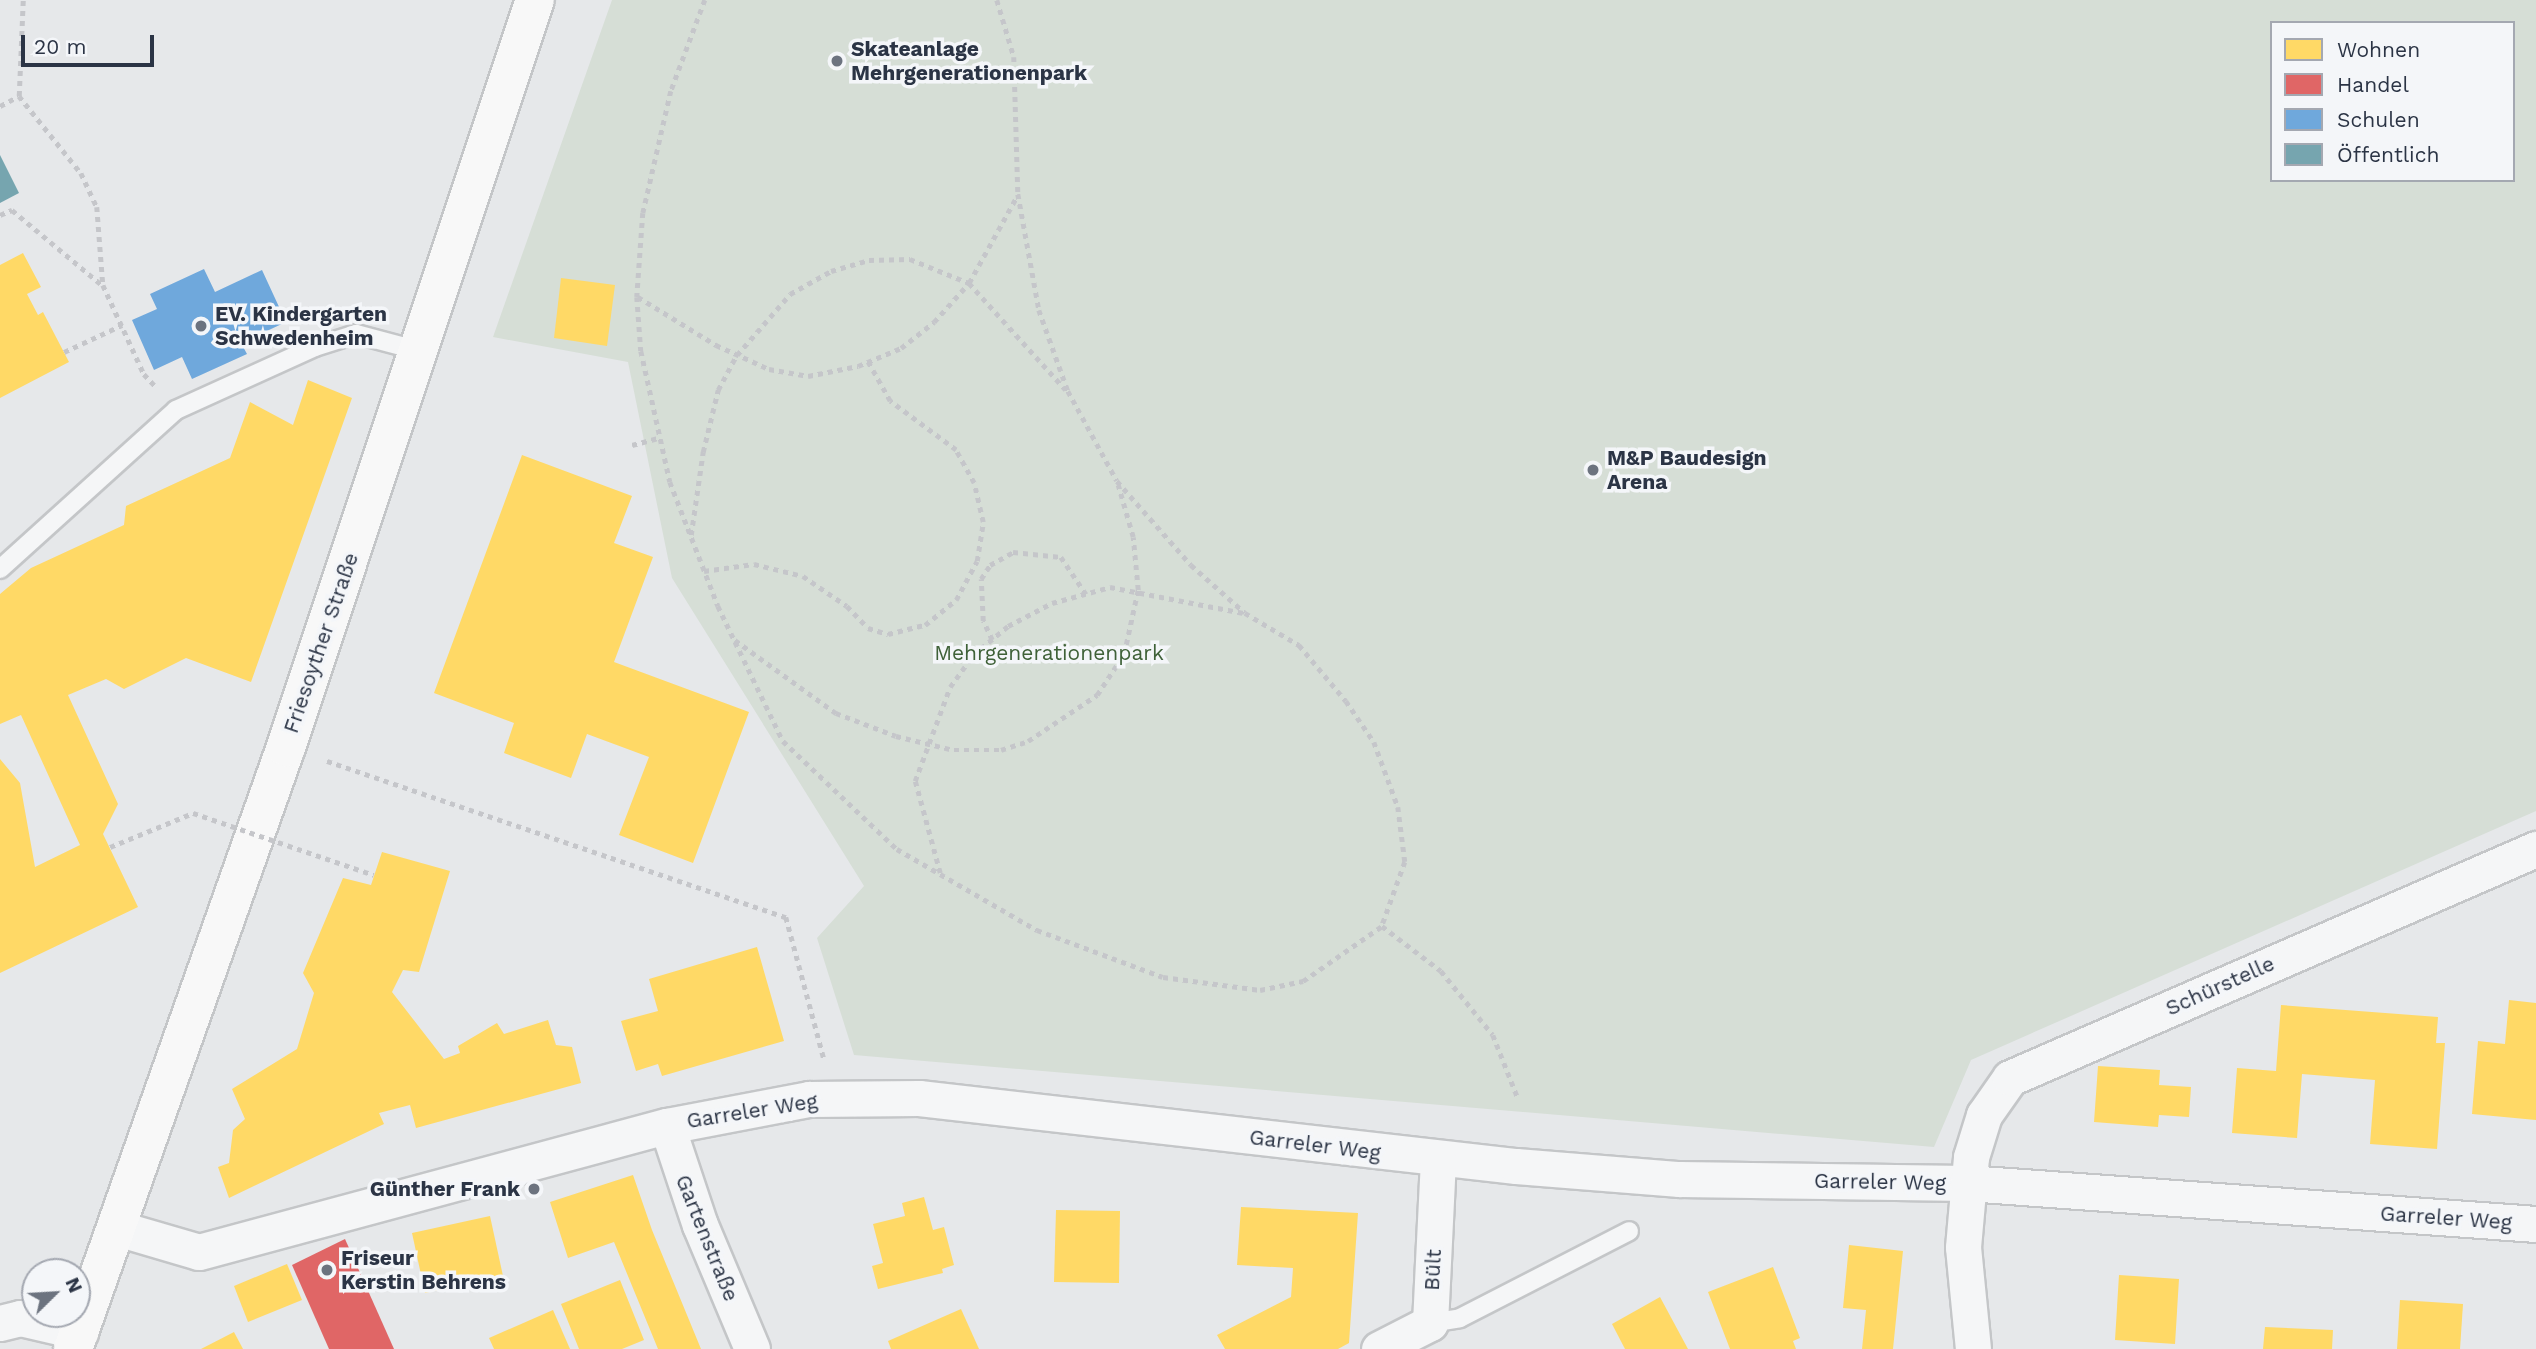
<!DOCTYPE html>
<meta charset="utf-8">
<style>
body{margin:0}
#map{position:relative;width:2536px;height:1349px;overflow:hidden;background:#e6e8ea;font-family:"Work Sans",sans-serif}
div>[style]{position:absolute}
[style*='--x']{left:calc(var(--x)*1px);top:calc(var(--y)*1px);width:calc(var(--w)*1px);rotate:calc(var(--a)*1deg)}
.green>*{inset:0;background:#d6ded6}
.homes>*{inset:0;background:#ffd966}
.shops>*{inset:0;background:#e06666}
.schools>*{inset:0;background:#6fa8dc}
.public>*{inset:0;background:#76a5af}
.path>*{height:4.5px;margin-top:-2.25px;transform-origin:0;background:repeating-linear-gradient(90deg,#c5c6ca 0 5px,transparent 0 10px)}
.roads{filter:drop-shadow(2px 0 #c4c6c8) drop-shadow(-2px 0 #c4c6c8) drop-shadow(0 2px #c4c6c8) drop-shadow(0 -2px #c4c6c8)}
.lane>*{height:18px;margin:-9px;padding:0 9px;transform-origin:9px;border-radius:9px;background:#f5f6f7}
.street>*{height:35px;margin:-17.5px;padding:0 17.5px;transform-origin:17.5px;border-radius:17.5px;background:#f5f6f7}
.secondary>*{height:38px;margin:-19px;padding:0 19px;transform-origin:19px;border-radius:19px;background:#f8f8f8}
.path-bridge>*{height:4.5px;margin-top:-2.25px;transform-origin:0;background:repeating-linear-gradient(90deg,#c5c6ca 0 5px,transparent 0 10px)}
.dots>*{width:19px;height:19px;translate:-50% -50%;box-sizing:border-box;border:4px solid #f4f6f9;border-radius:50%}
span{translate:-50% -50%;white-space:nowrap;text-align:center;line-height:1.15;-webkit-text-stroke:7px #f4f6f9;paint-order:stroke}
.poi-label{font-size:21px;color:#2b3445;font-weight:700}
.left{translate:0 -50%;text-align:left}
.right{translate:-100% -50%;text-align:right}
.street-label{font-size:21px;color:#2b3445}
.park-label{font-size:21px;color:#3f6138}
.legend{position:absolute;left:2270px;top:21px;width:245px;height:161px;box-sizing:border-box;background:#f4f6f9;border:2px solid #a4a8b1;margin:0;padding:9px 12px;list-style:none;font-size:21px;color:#2b3445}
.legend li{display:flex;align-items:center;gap:14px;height:35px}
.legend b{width:35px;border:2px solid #a4a8b1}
.north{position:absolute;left:21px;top:1258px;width:70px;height:70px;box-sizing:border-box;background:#f4f6f9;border:2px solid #a4a8b1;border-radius:50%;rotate:66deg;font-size:19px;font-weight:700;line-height:28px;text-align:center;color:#2b3445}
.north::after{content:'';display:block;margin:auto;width:24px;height:32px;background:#6c737f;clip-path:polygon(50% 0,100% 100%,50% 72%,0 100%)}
.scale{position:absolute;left:21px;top:35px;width:133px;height:32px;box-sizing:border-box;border:4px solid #2b3445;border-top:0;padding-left:9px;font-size:21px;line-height:24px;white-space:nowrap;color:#2b3445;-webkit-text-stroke:5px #f4f6f9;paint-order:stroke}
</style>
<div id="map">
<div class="green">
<div style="clip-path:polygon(evenodd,612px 0,2536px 0,2536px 811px,1971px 1060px,1934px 1147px,854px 1055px,817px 938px,864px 886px,672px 578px,628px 362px,493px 337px,612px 0,2272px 23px,2513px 23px,2513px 180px,2272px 180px,2272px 23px)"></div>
</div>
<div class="homes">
<div style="clip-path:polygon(23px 253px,41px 287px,27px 294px,38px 315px,43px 312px,69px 362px,0 398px,0 265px)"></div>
<div style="clip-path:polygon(561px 278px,615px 285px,607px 346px,554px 338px)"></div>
<div style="clip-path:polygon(308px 380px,352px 398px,251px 682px,186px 658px,124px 689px,106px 679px,68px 695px,118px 804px,103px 834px,138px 907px,0 973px,0 759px,20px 783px,35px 867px,80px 845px,21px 715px,0 724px,0 594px,31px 568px,124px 525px,126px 506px,230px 458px,250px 402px,293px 425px)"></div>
<div style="clip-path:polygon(522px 455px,632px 496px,614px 543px,653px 557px,614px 662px,749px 712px,693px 863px,619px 835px,649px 757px,587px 734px,571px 778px,504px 753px,514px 723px,434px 693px)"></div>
<div style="clip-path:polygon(382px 852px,450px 871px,419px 972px,403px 970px,392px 992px,444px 1059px,460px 1053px,458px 1046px,497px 1023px,504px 1034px,548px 1020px,556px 1045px,572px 1047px,581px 1083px,416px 1128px,410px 1105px,379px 1113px,384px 1124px,229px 1198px,218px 1167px,229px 1163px,233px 1130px,245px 1119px,232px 1089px,297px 1049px,314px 993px,303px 973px,343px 878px,371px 885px)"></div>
<div style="clip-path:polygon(757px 947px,784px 1041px,662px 1076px,658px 1064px,636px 1071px,621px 1021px,658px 1011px,649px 979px)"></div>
<div style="clip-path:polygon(2509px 1000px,2536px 1003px,2536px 1120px,2472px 1114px,2478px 1041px,2505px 1044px)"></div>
<div style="clip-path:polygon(2281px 1005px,2438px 1017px,2436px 1043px,2445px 1043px,2437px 1149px,2370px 1144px,2375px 1080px,2302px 1074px,2297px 1138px,2232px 1133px,2237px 1068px,2276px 1071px)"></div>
<div style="clip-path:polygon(2098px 1066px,2160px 1070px,2159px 1085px,2191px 1087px,2189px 1117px,2159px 1115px,2158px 1127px,2094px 1122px)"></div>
<div style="clip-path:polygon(633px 1175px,652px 1230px,701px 1349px,658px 1349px,614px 1242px,568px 1258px,550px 1202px)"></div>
<div style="clip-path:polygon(924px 1197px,933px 1230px,944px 1227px,954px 1265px,942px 1269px,943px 1273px,878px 1289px,872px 1266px,883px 1263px,873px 1224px,905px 1216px,902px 1203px)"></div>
<div style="clip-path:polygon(1241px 1207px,1358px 1213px,1349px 1343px,1338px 1349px,1225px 1349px,1217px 1335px,1291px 1297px,1293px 1268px,1237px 1265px)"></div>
<div style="clip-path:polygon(1056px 1210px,1120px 1211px,1119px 1283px,1054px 1282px)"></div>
<div style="clip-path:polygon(490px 1216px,503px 1276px,425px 1293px,412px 1233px)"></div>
<div style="clip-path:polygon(1849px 1245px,1903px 1251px,1893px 1349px,1862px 1349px,1866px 1310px,1843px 1308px)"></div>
<div style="clip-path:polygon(287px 1264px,302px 1300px,248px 1322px,234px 1286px)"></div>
<div style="clip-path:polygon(1773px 1267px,1800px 1338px,1793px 1341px,1796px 1349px,1730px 1349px,1708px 1292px)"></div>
<div style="clip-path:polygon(2119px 1275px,2179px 1279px,2175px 1344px,2115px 1340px)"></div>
<div style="clip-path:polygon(620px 1280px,644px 1340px,622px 1349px,579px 1349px,561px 1304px)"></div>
<div style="clip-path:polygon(1660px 1297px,1688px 1349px,1625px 1349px,1612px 1324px)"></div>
<div style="clip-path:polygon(2400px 1300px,2463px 1304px,2460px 1349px,2397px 1349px)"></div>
<div style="clip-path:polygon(961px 1309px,979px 1349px,891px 1349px,888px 1341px)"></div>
<div style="clip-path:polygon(553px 1310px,570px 1349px,494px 1349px,489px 1338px)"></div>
<div style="clip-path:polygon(2265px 1327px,2333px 1330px,2332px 1349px,2263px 1349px)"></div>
<div style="clip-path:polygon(234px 1332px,243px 1349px,201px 1349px)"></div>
</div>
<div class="shops">
<div style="clip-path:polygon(345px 1239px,394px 1349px,329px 1349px,292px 1265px)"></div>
</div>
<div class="schools">
<div style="clip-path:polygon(204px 269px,215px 292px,262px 270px,286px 322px,241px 343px,247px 354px,192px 379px,182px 357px,154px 370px,132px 320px,157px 309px,150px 294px)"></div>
</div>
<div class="public">
<div style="clip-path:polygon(0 155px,19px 193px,0 203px)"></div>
</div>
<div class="path">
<div style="--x:705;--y:0;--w:97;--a:110.5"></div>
<div style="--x:671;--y:91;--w:125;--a:102.9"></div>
<div style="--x:643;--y:213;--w:84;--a:94.1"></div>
<div style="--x:637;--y:297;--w:54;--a:85.8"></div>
<div style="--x:641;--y:351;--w:134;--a:77.5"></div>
<div style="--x:670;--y:482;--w:133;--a:68.8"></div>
<div style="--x:718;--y:606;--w:150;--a:64.3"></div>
<div style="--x:783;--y:741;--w:157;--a:43.5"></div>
<div style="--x:897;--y:849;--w:162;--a:30.1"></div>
<div style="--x:1037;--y:930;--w:134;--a:20.5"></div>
<div style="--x:1163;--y:977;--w:98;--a:7.6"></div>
<div style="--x:1260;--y:990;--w:44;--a:-11.8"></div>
<div style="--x:1303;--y:981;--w:96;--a:-34.8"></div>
<div style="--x:997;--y:0;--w:59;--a:73.4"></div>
<div style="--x:1014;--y:57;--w:137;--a:88.3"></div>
<div style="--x:1018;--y:194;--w:118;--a:79.7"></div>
<div style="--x:1039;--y:310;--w:86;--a:70.3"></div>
<div style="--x:1068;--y:391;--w:102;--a:61.4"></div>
<div style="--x:1117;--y:481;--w:112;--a:48.6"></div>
<div style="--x:1191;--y:565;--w:72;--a:41.6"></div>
<div style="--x:1245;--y:613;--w:63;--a:30.7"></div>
<div style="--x:1299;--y:645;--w:73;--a:50"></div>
<div style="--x:1346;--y:701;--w:50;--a:55.7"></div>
<div style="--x:1374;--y:742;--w:69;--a:69.7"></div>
<div style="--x:1398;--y:807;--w:55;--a:82.7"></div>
<div style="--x:1405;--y:862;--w:68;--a:109.8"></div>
<div style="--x:1382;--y:926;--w:74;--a:37.3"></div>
<div style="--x:1441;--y:971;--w:82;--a:50.9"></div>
<div style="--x:1493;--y:1035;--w:68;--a:68.4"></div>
<div style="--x:19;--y:96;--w:99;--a:51.2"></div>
<div style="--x:81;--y:173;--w:38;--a:65"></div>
<div style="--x:97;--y:207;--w:78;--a:85.6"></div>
<div style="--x:103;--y:285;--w:98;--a:65.3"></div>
<div style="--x:144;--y:374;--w:16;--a:47"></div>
<div style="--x:0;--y:106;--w:21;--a:-28"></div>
<div style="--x:19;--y:96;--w:96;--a:-87.6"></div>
<div style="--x:0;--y:215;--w:13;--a:-23"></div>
<div style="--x:12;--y:210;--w:117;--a:39.8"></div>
<div style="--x:638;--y:297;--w:92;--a:31.6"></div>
<div style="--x:716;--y:345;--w:58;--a:24.4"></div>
<div style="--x:769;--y:369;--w:40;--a:10"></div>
<div style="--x:808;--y:376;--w:51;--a:-11.3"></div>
<div style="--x:858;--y:366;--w:47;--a:-22.7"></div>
<div style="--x:901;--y:348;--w:42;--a:-38.2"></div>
<div style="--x:934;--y:322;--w:52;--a:-48.1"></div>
<div style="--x:969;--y:283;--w:99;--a:-61.1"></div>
<div style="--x:64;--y:352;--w:64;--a:-25"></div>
<div style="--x:632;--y:445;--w:28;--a:-15"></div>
<div style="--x:691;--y:535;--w:84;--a:-81.8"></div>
<div style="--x:703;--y:452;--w:64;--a:-76.4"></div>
<div style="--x:718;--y:390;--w:40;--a:-62"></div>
<div style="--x:737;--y:355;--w:81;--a:-49"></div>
<div style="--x:790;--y:294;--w:47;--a:-29.3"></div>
<div style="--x:831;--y:271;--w:40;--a:-16"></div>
<div style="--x:869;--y:260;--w:41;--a:-1.4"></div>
<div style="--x:910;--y:259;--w:64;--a:22.1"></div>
<div style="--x:969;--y:283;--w:144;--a:47.8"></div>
<div style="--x:704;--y:571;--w:50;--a:-8"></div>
<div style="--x:754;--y:564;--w:50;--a:13.8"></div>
<div style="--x:803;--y:576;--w:53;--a:34.3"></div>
<div style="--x:847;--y:606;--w:30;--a:46"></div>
<div style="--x:868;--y:628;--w:21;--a:17"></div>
<div style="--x:888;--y:634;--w:38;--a:-14"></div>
<div style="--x:925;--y:625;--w:40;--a:-39"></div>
<div style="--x:956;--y:600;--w:44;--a:-61.7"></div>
<div style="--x:977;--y:561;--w:39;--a:-81"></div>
<div style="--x:983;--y:522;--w:40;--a:-103"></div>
<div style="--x:974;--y:483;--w:38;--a:-119"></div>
<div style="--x:956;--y:450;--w:82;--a:-143.4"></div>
<div style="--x:890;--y:401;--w:45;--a:-119.4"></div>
<div style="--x:735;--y:640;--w:125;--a:35.9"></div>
<div style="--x:836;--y:713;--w:64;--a:21"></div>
<div style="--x:896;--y:736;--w:60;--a:13.6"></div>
<div style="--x:954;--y:750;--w:47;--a:0"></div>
<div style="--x:1001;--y:750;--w:28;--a:-18"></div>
<div style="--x:1028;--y:741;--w:83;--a:-33.7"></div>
<div style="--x:1097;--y:695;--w:49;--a:-56.6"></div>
<div style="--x:1124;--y:654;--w:66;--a:-77.7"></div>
<div style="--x:1138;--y:590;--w:53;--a:-95.4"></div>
<div style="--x:1133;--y:537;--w:54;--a:-106.1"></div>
<div style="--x:992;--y:640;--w:21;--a:-115"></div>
<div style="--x:983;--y:621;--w:42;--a:-92.7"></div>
<div style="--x:981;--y:579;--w:17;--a:-57"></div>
<div style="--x:990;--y:565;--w:26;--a:-29"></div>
<div style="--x:1013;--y:552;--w:48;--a:5.9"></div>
<div style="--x:1061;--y:557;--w:45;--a:56"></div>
<div style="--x:327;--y:761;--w:485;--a:18.8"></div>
<div style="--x:786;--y:917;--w:147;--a:75"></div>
<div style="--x:940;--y:873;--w:95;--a:-105.2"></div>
<div style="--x:915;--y:781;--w:100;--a:-69.6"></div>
<div style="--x:950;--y:687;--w:39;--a:-54"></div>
<div style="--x:973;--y:655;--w:45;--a:-39.6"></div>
<div style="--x:1008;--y:626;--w:50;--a:-27.6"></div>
<div style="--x:1052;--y:603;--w:60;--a:-15.4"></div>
<div style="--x:1110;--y:587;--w:136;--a:11"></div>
</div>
<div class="roads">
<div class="lane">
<div style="--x:0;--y:569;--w:237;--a:-42.1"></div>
<div style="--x:176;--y:410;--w:153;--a:-24.4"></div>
<div style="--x:315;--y:347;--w:43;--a:-17.6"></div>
<div style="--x:356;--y:334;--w:66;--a:14.9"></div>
<div style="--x:1430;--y:1323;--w:30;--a:-9"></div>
<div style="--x:1460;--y:1318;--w:190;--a:-27.2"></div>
</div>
<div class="street">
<div style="--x:667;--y:1126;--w:104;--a:71.6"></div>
<div style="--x:700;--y:1225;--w:134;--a:67.2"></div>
<div style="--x:117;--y:1228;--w:85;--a:16.3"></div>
<div style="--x:199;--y:1252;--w:485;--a:-15.1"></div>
<div style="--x:667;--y:1126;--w:145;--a:-10.8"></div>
<div style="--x:809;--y:1099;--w:110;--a:-0.5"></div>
<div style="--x:919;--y:1098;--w:601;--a:6.5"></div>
<div style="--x:1516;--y:1166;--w:164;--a:4.6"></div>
<div style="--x:1679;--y:1179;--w:288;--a:0.8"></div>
<div style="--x:1967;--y:1183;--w:570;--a:4.12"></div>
<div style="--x:0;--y:1323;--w:21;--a:-14"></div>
<div style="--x:20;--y:1318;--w:62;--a:13.1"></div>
<div style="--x:1379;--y:1349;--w:57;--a:-27"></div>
<div style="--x:1430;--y:1323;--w:163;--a:-87.2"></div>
<div style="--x:1973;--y:1349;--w:102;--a:-95.6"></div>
<div style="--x:1963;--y:1247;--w:90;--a:-84.9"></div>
<div style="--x:1971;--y:1157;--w:44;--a:-72.8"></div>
<div style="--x:1984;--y:1115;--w:45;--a:-54.9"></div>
<div style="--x:2010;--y:1078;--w:574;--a:-23.53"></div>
</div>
<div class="secondary">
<div style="--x:73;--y:1349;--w:639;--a:-70.52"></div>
<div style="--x:286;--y:747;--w:787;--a:-71.57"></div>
</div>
</div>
<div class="path-bridge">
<div style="--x:110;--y:847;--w:90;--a:-22.3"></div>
<div style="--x:193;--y:813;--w:191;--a:18.9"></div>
</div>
<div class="dots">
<div style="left:837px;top:61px;background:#6c737f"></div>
<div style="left:201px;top:326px;background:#6c737f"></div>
<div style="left:1593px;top:470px;background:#6c737f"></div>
<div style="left:534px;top:1189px;background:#6c737f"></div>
<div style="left:327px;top:1270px;background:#6c737f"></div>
</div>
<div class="poi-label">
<span class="left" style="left:851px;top:61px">Skateanlage<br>Mehrgenerationenpark</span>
<span class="left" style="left:215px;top:326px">EV. Kindergarten<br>Schwedenheim</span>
<span class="left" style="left:1607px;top:470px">M&amp;P Baudesign<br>Arena</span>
<span class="right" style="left:520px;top:1189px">Günther Frank</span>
<span class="left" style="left:341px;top:1270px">Friseur<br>Kerstin Behrens</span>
</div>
<div class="street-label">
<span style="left:321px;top:643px;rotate:-71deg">Friesoyther Straße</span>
<span style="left:2220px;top:986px;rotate:-24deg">Schürstelle</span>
<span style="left:752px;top:1111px;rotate:-9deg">Garreler Weg</span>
<span style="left:1315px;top:1145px;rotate:7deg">Garreler Weg</span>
<span style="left:1880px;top:1182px;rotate:1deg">Garreler Weg</span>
<span style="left:2446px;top:1218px;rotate:4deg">Garreler Weg</span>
<span style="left:707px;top:1238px;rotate:68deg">Gartenstraße</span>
<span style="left:1433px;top:1270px;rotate:-87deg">Bült</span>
</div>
<div class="park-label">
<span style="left:1049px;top:653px">Mehrgenerationenpark</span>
</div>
<ul class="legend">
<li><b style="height:19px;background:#ffd966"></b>Wohnen</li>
<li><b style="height:19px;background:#e06666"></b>Handel</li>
<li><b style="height:19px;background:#6fa8dc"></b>Schulen</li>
<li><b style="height:19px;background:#76a5af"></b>Öffentlich</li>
</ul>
<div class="north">N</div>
<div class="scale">20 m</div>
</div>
